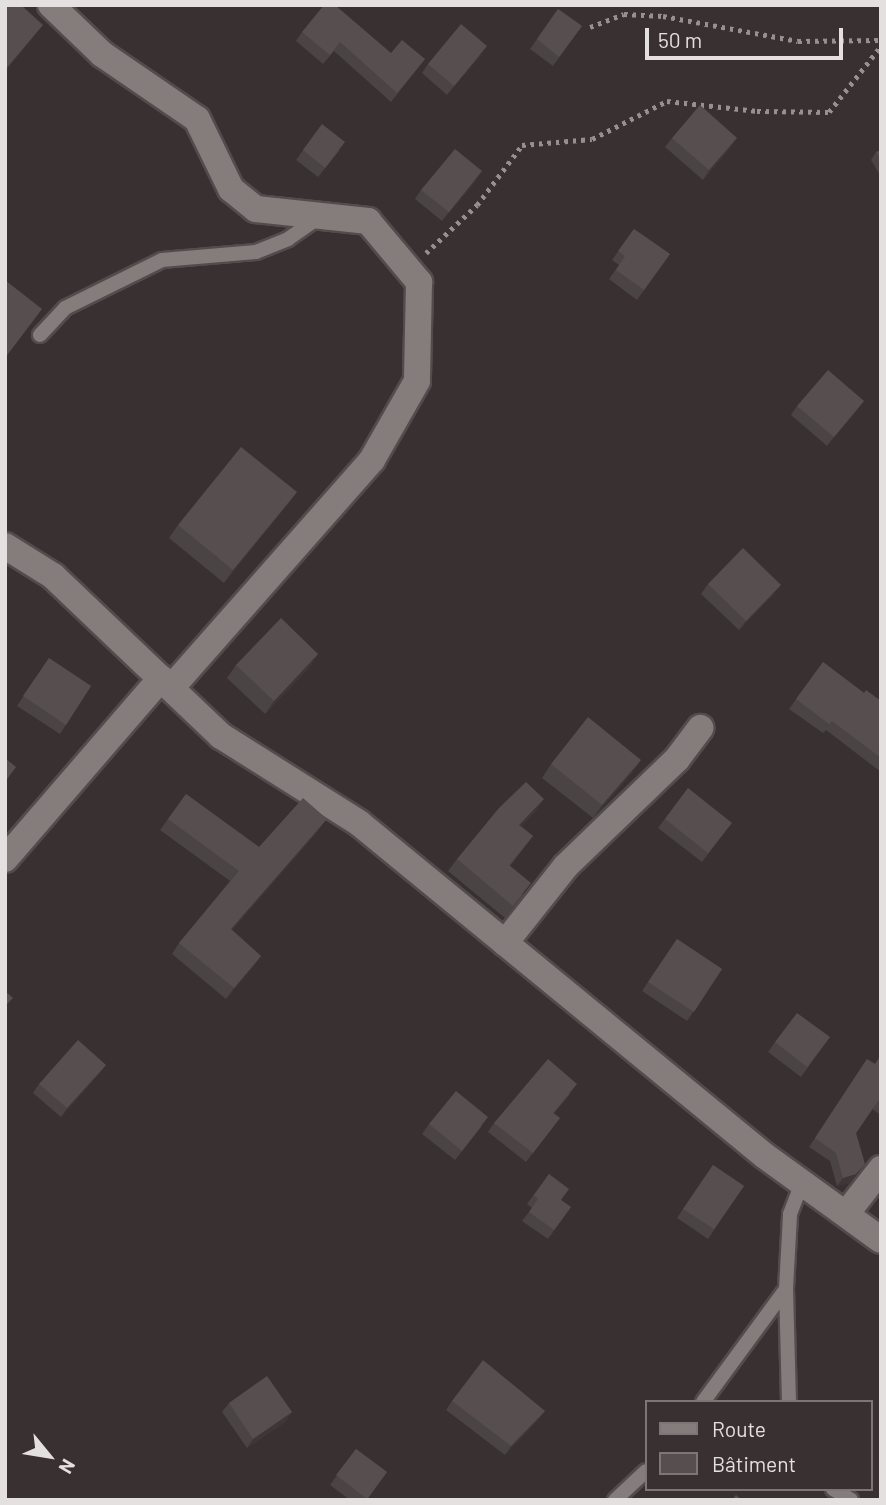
<!DOCTYPE html>
<meta charset="utf-8">
<style>
body{margin:0}
#map{position:relative;width:886px;height:1505px;overflow:hidden;background:#383031;font-family:Barlow,sans-serif}
div>[style]{position:absolute}
[style*='--x']{left:calc(var(--x)*1px);top:calc(var(--y)*1px);width:calc(var(--w)*1px);rotate:calc(var(--a)*1deg)}
.path>*{height:4.5px;margin-top:-2.25px;transform-origin:0;background:repeating-linear-gradient(90deg,#969091 0 3.5px,transparent 0 8.5px)}
.roads{filter:drop-shadow(2px 0 #524c4d) drop-shadow(-2px 0 #524c4d) drop-shadow(0 2px #524c4d) drop-shadow(0 -2px #524c4d)}
.lane>*{height:14px;margin:-7px;padding:0 7px;transform-origin:7px;border-radius:7px;background:#857c7c}
.street>*{height:26px;margin:-13px;padding:0 13px;transform-origin:13px;border-radius:13px;background:#857c7c}
.wall>*{inset:0;background:#4b4444}
.shaded-wall>*{inset:0;background:#3d3737}
.building>*{inset:0;background:#574f4f}
span{translate:-50% -50%;white-space:nowrap;text-align:center;line-height:1.15;-webkit-text-stroke:5px #383031;paint-order:stroke}
.frame{position:absolute;inset:0;border:7px solid #e5e0e0;pointer-events:none}
.legend{position:absolute;left:645px;top:1400px;width:228px;height:91px;box-sizing:border-box;background:#383031;border:2px solid #7d7677;margin:0;padding:9px 12px;list-style:none;font-size:21px;color:#e5e0e0}
.legend li{display:flex;align-items:center;gap:14px;height:35px}
.legend b{width:35px;border:2px solid #7d7677}
.north{position:absolute;left:14px;top:1421px;width:70px;height:70px;-webkit-text-stroke:5px #383031;paint-order:stroke;rotate:120deg;font-size:19px;font-weight:700;line-height:28px;text-align:center;color:#e5e0e0}
.north::after{content:'';display:block;margin:auto;width:24px;height:32px;background:#e5e0e0;clip-path:polygon(50% 0,100% 100%,50% 72%,0 100%)}
.scale{position:absolute;left:645px;top:28px;width:198px;height:32px;box-sizing:border-box;border:4px solid #e5e0e0;border-top:0;padding-left:9px;font-size:21px;line-height:24px;white-space:nowrap;color:#e5e0e0;-webkit-text-stroke:5px #383031;paint-order:stroke}
</style>
<div id="map">
<div class="path">
<div style="--x:590;--y:27;--w:36;--a:-21"></div>
<div style="--x:624;--y:14;--w:39;--a:3"></div>
<div style="--x:663;--y:16;--w:137;--a:10.5"></div>
<div style="--x:798;--y:41;--w:83;--a:-0.7"></div>
<div style="--x:426;--y:253;--w:70;--a:-43.3"></div>
<div style="--x:477;--y:205;--w:75;--a:-53.1"></div>
<div style="--x:522;--y:145;--w:70;--a:-4.9"></div>
<div style="--x:592;--y:139;--w:84;--a:-26.9"></div>
<div style="--x:667;--y:101;--w:91;--a:6.3"></div>
<div style="--x:757;--y:111;--w:72;--a:0.8"></div>
<div style="--x:829;--y:112;--w:84;--a:-51.8"></div>
</div>
<div class="roads">
<div class="lane">
<div style="--x:40;--y:335;--w:37;--a:-47"></div>
<div style="--x:65;--y:308;--w:108;--a:-26.3"></div>
<div style="--x:162;--y:260;--w:94;--a:-4.9"></div>
<div style="--x:256;--y:252;--w:35;--a:-22"></div>
<div style="--x:288;--y:239;--w:40;--a:-34.9"></div>
<div style="--x:703;--y:1402;--w:140;--a:-53.7"></div>
<div style="--x:789;--y:1402;--w:113;--a:-91.5"></div>
<div style="--x:786;--y:1289;--w:75;--a:-86.9"></div>
<div style="--x:790;--y:1214;--w:34;--a:-69"></div>
<div style="--x:833;--y:1489;--w:21;--a:31"></div>
<div style="--x:615;--y:1500;--w:42;--a:-43.1"></div>
</div>
<div class="street">
<div style="--x:51;--y:5;--w:71;--a:43.9"></div>
<div style="--x:102;--y:54;--w:115;--a:34.4"></div>
<div style="--x:197;--y:119;--w:78;--a:64.1"></div>
<div style="--x:231;--y:189;--w:32;--a:39"></div>
<div style="--x:256;--y:209;--w:113;--a:6.1"></div>
<div style="--x:368;--y:221;--w:80;--a:50.1"></div>
<div style="--x:419;--y:282;--w:99;--a:91.2"></div>
<div style="--x:417;--y:381;--w:91;--a:119.7"></div>
<div style="--x:372;--y:460;--w:304;--a:131.4"></div>
<div style="--x:5;--y:546;--w:57;--a:32"></div>
<div style="--x:53;--y:576;--w:232;--a:43.6"></div>
<div style="--x:221;--y:736;--w:163;--a:32.2"></div>
<div style="--x:359;--y:823;--w:525;--a:39.36"></div>
<div style="--x:765;--y:1156;--w:143;--a:35.9"></div>
<div style="--x:5;--y:859;--w:239;--a:-49.2"></div>
<div style="--x:505;--y:943;--w:98;--a:-51.6"></div>
<div style="--x:566;--y:866;--w:154;--a:-43.9"></div>
<div style="--x:677;--y:759;--w:39;--a:-53"></div>
<div style="--x:846;--y:1214;--w:57;--a:-52.1"></div>
</div>
</div>
<div class="wall">
<div style="clip-path:polygon(558px 9px,582px 26px,553px 66px,530px 49px)"></div>
<div style="clip-path:polygon(302px 32px,391px 53px,425px 59px,391px 102px,334px 51px,323px 64px,296px 41px)"></div>
<div style="clip-path:polygon(481px 55px,447px 95px,422px 73px,428px 64px)"></div>
<div style="clip-path:polygon(322px 124px,339px 151px,318px 177px,296px 160px)"></div>
<div style="clip-path:polygon(672px 138px,731px 147px,703px 180px,665px 147px)"></div>
<div style="clip-path:polygon(881px 150px,881px 177px,871px 160px,876px 152px)"></div>
<div style="clip-path:polygon(476px 181px,442px 221px,415px 199px,421px 190px)"></div>
<div style="clip-path:polygon(634px 229px,670px 254px,637px 300px,609px 279px,619px 265px,612px 260px)"></div>
<div style="clip-path:polygon(864px 401px,827px 446px,791px 415px,797px 406px)"></div>
<div style="clip-path:polygon(297px 492px,287px 505px,224px 583px,169px 538px,178px 525px)"></div>
<div style="clip-path:polygon(708px 584px,774px 594px,739px 630px,701px 594px)"></div>
<div style="clip-path:polygon(318px 654px,309px 668px,265px 714px,227px 678px,236px 665px)"></div>
<div style="clip-path:polygon(49px 658px,91px 686px,60px 734px,17px 706px)"></div>
<div style="clip-path:polygon(823px 662px,864px 693px,881px 701px,881px 772px,826px 730px,823px 733px,789px 709px)"></div>
<div style="clip-path:polygon(641px 760px,632px 773px,593px 818px,542px 778px,551px 764px)"></div>
<div style="clip-path:polygon(688px 788px,725px 832px,702px 862px,658px 828px)"></div>
<div style="clip-path:polygon(186px 794px,259px 847px,319px 830px,232px 930px,261px 956px,253px 967px,226px 999px,172px 954px,179px 943px,230px 881px,160px 830px)"></div>
<div style="clip-path:polygon(536px 811px,521px 826px,533px 836px,510px 866px,523px 895px,505px 918px,448px 871px,457px 859px)"></div>
<div style="clip-path:polygon(677px 939px,722px 969px,687px 1021px,642px 991px)"></div>
<div style="clip-path:polygon(830px 1037px,801px 1077px,768px 1052px,775px 1042px)"></div>
<div style="clip-path:polygon(881px 1055px,881px 1115px,872px 1109px,856px 1133px,850px 1183px,837px 1186px,830px 1161px,809px 1147px,867px 1059px,875px 1064px)"></div>
<div style="clip-path:polygon(106px 1065px,99px 1074px,61px 1117px,33px 1093px,39px 1084px)"></div>
<div style="clip-path:polygon(571px 1093px,554px 1113px,560px 1118px,526px 1162px,488px 1132px,494px 1123px)"></div>
<div style="clip-path:polygon(429px 1124px,482px 1126px,455px 1160px,422px 1134px)"></div>
<div style="clip-path:polygon(713px 1165px,744px 1186px,708px 1239px,677px 1218px)"></div>
<div style="clip-path:polygon(549px 1174px,561px 1200px,571px 1207px,548px 1239px,522px 1221px,532px 1208px,527px 1204px)"></div>
<div style="clip-path:polygon(452px 1401px,545px 1411px,538px 1420px,505px 1455px,446px 1410px)"></div>
<div style="clip-path:polygon(229px 1403px,292px 1412px,285px 1422px,247px 1448px,222px 1412px)"></div>
<div style="clip-path:polygon(356px 1449px,387px 1472px,367px 1500px,350px 1500px,330px 1485px)"></div>
</div>
<div class="shaded-wall">
<div style="clip-path:polygon(43px 25px,37px 33px,5px 72px,5px 70px)"></div>
<div style="clip-path:polygon(487px 46px,481px 55px,447px 95px,454px 86px)"></div>
<div style="clip-path:polygon(737px 138px,731px 147px,703px 180px,709px 170px)"></div>
<div style="clip-path:polygon(482px 171px,476px 181px,442px 221px,449px 212px)"></div>
<div style="clip-path:polygon(864px 401px,858px 410px,827px 446px,834px 437px)"></div>
<div style="clip-path:polygon(297px 492px,287px 505px,224px 583px,233px 570px)"></div>
<div style="clip-path:polygon(781px 585px,774px 594px,739px 630px,746px 621px)"></div>
<div style="clip-path:polygon(318px 654px,309px 668px,265px 714px,274px 701px)"></div>
<div style="clip-path:polygon(641px 760px,632px 773px,593px 818px,602px 805px)"></div>
<div style="clip-path:polygon(544px 799px,536px 811px,511px 837px,519px 825px)"></div>
<div style="clip-path:polygon(327px 819px,319px 830px,223px 940px,231px 929px)"></div>
<div style="clip-path:polygon(261px 956px,253px 967px,226px 999px,234px 988px)"></div>
<div style="clip-path:polygon(106px 1065px,99px 1074px,61px 1117px,67px 1108px)"></div>
<div style="clip-path:polygon(859px 1172px,850px 1183px,837px 1186px,843px 1178px)"></div>
<div style="clip-path:polygon(545px 1411px,538px 1420px,505px 1455px,511px 1446px)"></div>
<div style="clip-path:polygon(292px 1412px,285px 1422px,247px 1448px,253px 1439px)"></div>
</div>
<div class="building">
<div style="clip-path:polygon(5px 5px,21px 5px,43px 25px,5px 70px)"></div>
<div style="clip-path:polygon(324px 5px,335px 5px,391px 53px,402px 40px,425px 59px,397px 93px,340px 42px,330px 55px,302px 32px)"></div>
<div style="clip-path:polygon(558px 9px,582px 26px,559px 57px,537px 39px)"></div>
<div style="clip-path:polygon(461px 24px,487px 46px,454px 86px,428px 64px)"></div>
<div style="clip-path:polygon(700px 105px,737px 138px,709px 170px,672px 138px)"></div>
<div style="clip-path:polygon(322px 124px,345px 142px,325px 168px,303px 150px)"></div>
<div style="clip-path:polygon(455px 149px,482px 171px,449px 212px,421px 190px)"></div>
<div style="clip-path:polygon(881px 150px,881px 160px,876px 152px)"></div>
<div style="clip-path:polygon(634px 229px,670px 254px,644px 290px,616px 270px,625px 256px,618px 251px)"></div>
<div style="clip-path:polygon(5px 280px,42px 309px,5px 358px)"></div>
<div style="clip-path:polygon(828px 370px,864px 401px,834px 437px,797px 406px)"></div>
<div style="clip-path:polygon(241px 447px,297px 492px,233px 570px,178px 525px)"></div>
<div style="clip-path:polygon(743px 548px,781px 585px,746px 621px,708px 584px)"></div>
<div style="clip-path:polygon(281px 618px,318px 654px,274px 701px,236px 665px)"></div>
<div style="clip-path:polygon(49px 658px,91px 686px,66px 725px,23px 696px)"></div>
<div style="clip-path:polygon(823px 662px,864px 693px,866px 690px,881px 701px,881px 758px,832px 721px,829px 724px,796px 699px)"></div>
<div style="clip-path:polygon(588px 717px,641px 760px,602px 805px,551px 764px)"></div>
<div style="clip-path:polygon(5px 758px,16px 767px,5px 782px)"></div>
<div style="clip-path:polygon(526px 782px,544px 799px,519px 825px,533px 836px,509px 865px,531px 883px,513px 906px,457px 859px,499px 808px)"></div>
<div style="clip-path:polygon(688px 788px,732px 823px,708px 853px,665px 819px)"></div>
<div style="clip-path:polygon(186px 794px,259px 847px,303px 798px,327px 819px,231px 929px,261px 956px,234px 988px,179px 943px,239px 871px,168px 819px)"></div>
<div style="clip-path:polygon(677px 939px,722px 969px,694px 1012px,648px 982px)"></div>
<div style="clip-path:polygon(5px 991px,13px 998px,5px 1006px)"></div>
<div style="clip-path:polygon(797px 1013px,830px 1037px,807px 1067px,775px 1042px)"></div>
<div style="clip-path:polygon(78px 1040px,106px 1065px,67px 1108px,39px 1084px)"></div>
<div style="clip-path:polygon(881px 1055px,881px 1102px,878px 1101px,856px 1133px,865px 1164px,856px 1174px,843px 1178px,836px 1153px,815px 1138px,867px 1059px,875px 1064px)"></div>
<div style="clip-path:polygon(548px 1059px,577px 1084px,553px 1113px,560px 1118px,533px 1153px,494px 1123px)"></div>
<div style="clip-path:polygon(456px 1091px,488px 1117px,462px 1151px,429px 1124px)"></div>
<div style="clip-path:polygon(713px 1165px,744px 1186px,714px 1229px,683px 1209px)"></div>
<div style="clip-path:polygon(549px 1174px,569px 1189px,561px 1200px,571px 1207px,554px 1230px,529px 1212px,538px 1199px,534px 1195px)"></div>
<div style="clip-path:polygon(483px 1360px,545px 1411px,511px 1446px,452px 1401px)"></div>
<div style="clip-path:polygon(267px 1376px,292px 1412px,253px 1439px,229px 1403px)"></div>
<div style="clip-path:polygon(356px 1449px,387px 1472px,367px 1499px,336px 1475px)"></div>
<div style="clip-path:polygon(736px 1495px,742px 1500px,732px 1500px)"></div>
</div>
<div class="frame"></div>
<ul class="legend">
<li><b style="height:9px;background:#857c7c"></b>Route</li>
<li><b style="height:19px;background:#574f4f"></b>Bâtiment</li>
</ul>
<div class="north">N</div>
<div class="scale">50 m</div>
</div>
